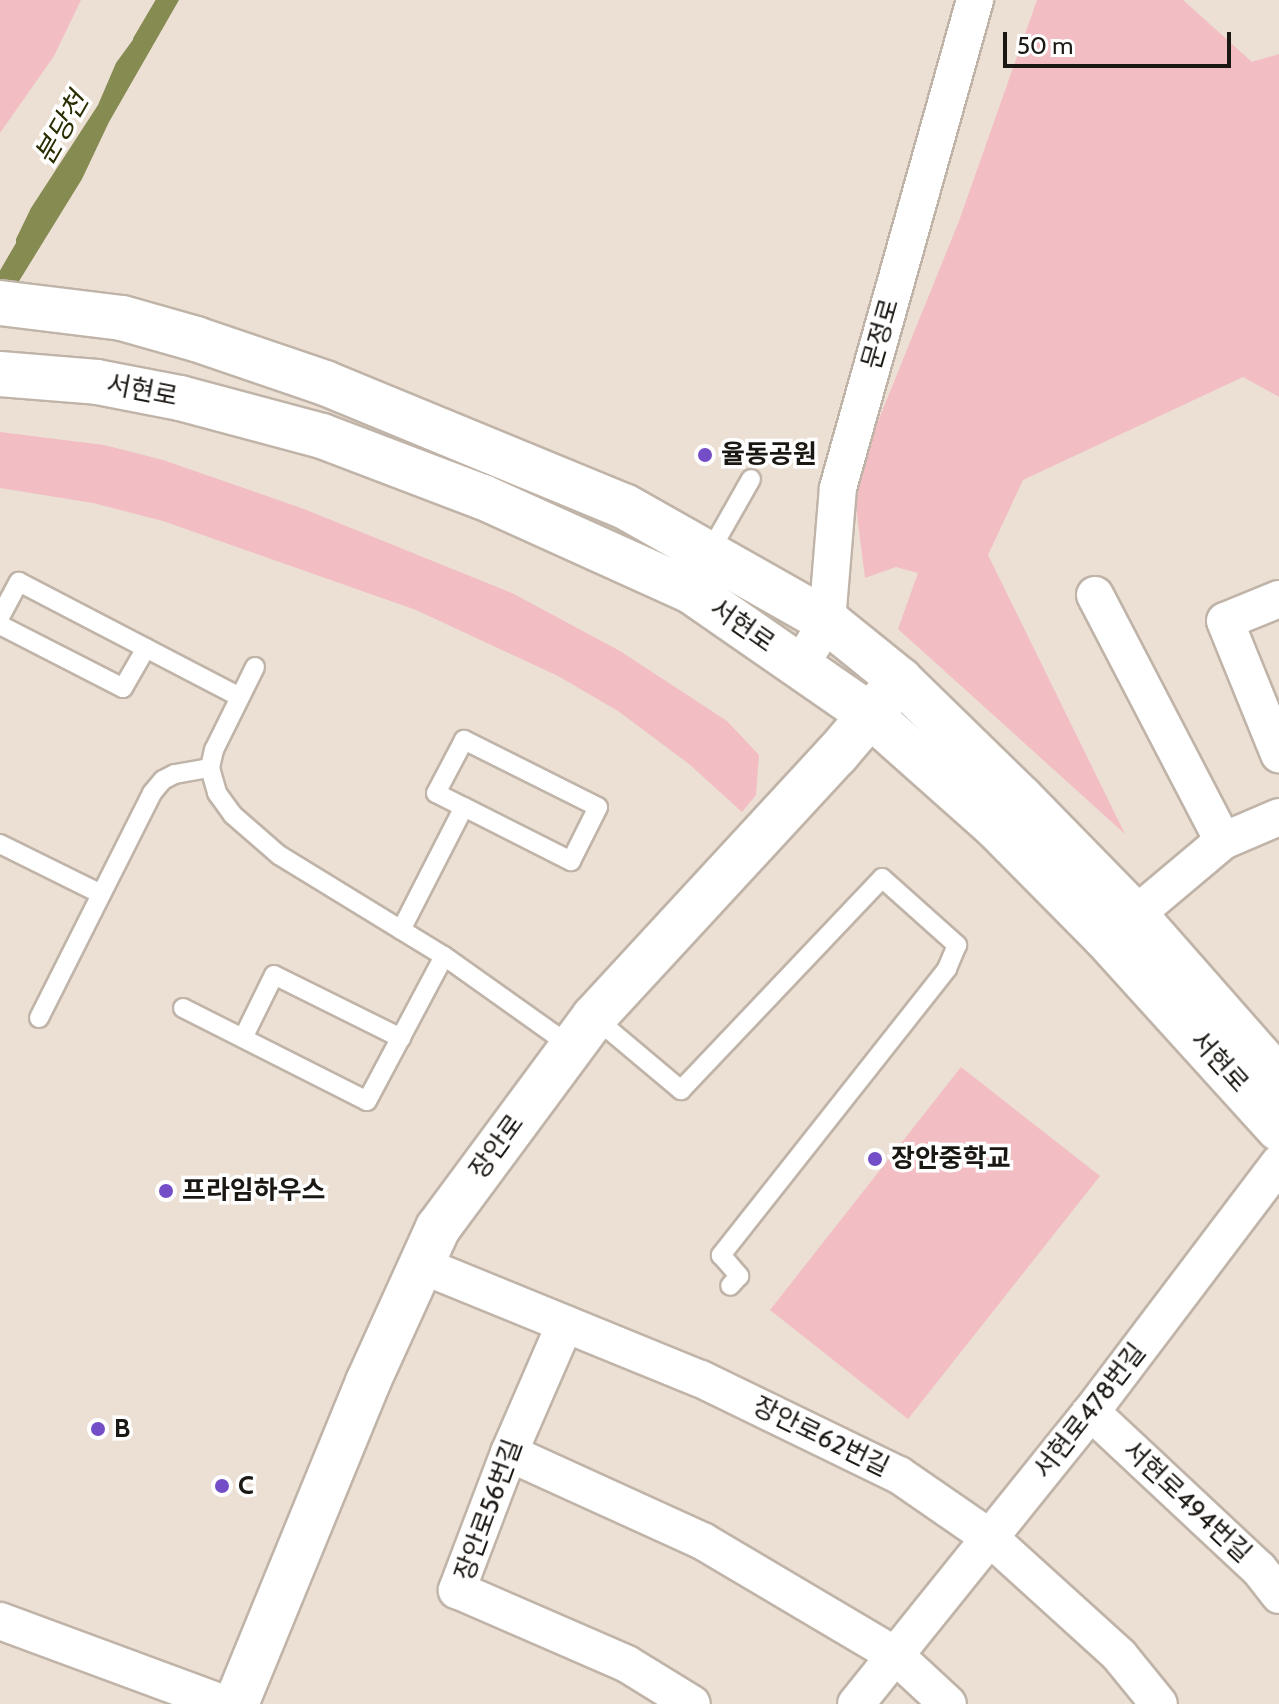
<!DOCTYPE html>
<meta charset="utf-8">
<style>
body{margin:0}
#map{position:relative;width:1279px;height:1704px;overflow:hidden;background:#ecdfd4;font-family:Cabin,"Noto Sans KR",sans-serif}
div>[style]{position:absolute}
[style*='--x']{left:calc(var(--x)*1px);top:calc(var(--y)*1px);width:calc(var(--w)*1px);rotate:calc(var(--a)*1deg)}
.green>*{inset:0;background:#f2bec4}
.water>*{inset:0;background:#868b52}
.stream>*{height:9px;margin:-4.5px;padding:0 4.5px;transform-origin:4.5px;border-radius:4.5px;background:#868b52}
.roads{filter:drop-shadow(2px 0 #c0b4a9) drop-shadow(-2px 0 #c0b4a9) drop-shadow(0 2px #c0b4a9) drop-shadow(0 -2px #c0b4a9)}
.lane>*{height:18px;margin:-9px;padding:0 9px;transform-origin:9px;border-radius:9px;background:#fff}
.street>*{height:36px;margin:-18px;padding:0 18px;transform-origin:18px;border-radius:18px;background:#fff}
.secondary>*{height:44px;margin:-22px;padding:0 22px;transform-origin:22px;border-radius:22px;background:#fff}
.primary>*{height:44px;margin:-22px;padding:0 22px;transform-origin:22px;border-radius:22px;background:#fff}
.dots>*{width:22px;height:22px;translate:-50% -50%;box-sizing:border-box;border:4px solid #fff;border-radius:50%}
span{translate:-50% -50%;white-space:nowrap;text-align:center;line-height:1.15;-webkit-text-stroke:7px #fff;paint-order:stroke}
.street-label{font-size:26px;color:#1b1713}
.poi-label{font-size:26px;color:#1b1713;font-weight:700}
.left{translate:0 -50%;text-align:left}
.water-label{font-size:28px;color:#2a2d00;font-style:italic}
.scale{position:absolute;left:1003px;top:32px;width:228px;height:36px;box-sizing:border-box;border:4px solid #1b1713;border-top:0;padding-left:10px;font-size:24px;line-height:28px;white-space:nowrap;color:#1b1713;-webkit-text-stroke:6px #fff;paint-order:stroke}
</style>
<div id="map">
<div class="green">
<div style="clip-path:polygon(0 0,81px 0,54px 56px,0 133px)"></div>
<div style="clip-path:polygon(1037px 0,1183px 0,1252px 62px,1279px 54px,1279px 397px,1243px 377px,1023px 480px,988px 555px,1125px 834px,898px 629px,918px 573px,896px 567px,865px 578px,853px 483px,959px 221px)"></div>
<div style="clip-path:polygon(0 432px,104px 445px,163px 460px,304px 509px,512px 593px,620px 651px,727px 721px,759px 755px,756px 795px,742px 812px,689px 764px,618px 711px,558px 676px,416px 610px,163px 521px,93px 503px,0 488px)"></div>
<div style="clip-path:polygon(961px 1067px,1100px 1176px,908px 1419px,770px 1310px)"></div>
</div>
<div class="water">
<div style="clip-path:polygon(162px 0,179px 0,109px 122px,82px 179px,0 312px,0 281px,16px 256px,16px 239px,31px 208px,98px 105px,116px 63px)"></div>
</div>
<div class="stream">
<div style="--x:137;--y:39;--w:45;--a:-59.5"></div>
<div style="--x:0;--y:278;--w:42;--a:-59.7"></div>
</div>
<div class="roads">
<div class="lane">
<div style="--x:709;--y:553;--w:85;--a:-60.4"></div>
<div style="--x:0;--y:617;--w:40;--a:-62"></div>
<div style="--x:19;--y:582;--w:249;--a:27.5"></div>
<div style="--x:0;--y:625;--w:138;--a:27.1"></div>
<div style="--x:123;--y:688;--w:46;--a:-60.1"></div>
<div style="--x:255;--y:667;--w:93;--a:116.3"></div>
<div style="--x:214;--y:750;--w:18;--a:103"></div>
<div style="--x:210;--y:768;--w:26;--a:74"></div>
<div style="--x:217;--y:793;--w:27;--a:54"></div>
<div style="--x:233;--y:815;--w:61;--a:41"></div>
<div style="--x:279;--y:855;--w:193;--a:31.5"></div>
<div style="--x:444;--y:956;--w:157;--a:35.4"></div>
<div style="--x:0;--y:844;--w:113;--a:26.3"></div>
<div style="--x:401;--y:930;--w:138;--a:-62.9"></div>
<div style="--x:464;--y:807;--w:120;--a:26.8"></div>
<div style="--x:571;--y:861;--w:60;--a:-63.4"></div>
<div style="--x:598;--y:807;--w:150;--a:-153.4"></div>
<div style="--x:464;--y:740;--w:60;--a:117.8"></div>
<div style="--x:436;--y:793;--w:31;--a:27"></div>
<div style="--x:183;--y:1008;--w:206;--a:26.8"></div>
<div style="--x:367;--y:1101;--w:164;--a:-62"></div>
<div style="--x:594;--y:1017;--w:114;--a:40"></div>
<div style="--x:681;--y:1090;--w:292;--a:-46.5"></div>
<div style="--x:882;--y:878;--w:101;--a:41.8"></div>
<div style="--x:957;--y:945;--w:26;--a:113"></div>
<div style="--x:947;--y:969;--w:365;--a:128.3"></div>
<div style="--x:721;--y:1255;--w:28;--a:49"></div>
<div style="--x:739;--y:1276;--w:13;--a:132"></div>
<div style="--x:39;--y:1018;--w:252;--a:-63.3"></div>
<div style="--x:152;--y:793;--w:17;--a:-50"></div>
<div style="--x:163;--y:780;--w:13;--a:-27"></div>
<div style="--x:175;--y:774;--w:36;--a:-10"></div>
<div style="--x:243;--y:1038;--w:70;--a:-63.8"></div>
<div style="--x:274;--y:975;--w:142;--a:26.4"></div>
</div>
<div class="street">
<div style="--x:1095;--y:595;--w:277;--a:62.5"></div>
<div style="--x:1279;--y:599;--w:58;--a:157.8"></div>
<div style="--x:1225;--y:621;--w:144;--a:67.9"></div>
<div style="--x:800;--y:666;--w:52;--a:-59"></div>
<div style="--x:827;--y:621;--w:133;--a:-85.3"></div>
<div style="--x:838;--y:488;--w:507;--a:-74.32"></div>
<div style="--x:1135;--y:915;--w:115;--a:-40.1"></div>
<div style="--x:1223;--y:841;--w:61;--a:-23.2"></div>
<div style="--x:421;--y:1265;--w:302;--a:22.2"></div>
<div style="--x:701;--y:1379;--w:220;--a:25.9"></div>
<div style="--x:899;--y:1475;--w:109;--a:34.6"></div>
<div style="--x:989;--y:1537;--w:176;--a:42.2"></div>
<div style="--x:1119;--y:1655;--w:63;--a:50.8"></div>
<div style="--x:565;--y:1324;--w:141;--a:113.5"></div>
<div style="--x:509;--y:1453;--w:147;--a:110.8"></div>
<div style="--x:457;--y:1590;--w:185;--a:23.5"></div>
<div style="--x:627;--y:1664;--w:76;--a:31.6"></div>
<div style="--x:1091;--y:1412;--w:230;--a:43.1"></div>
<div style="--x:1259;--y:1569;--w:33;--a:52"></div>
<div style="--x:509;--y:1453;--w:214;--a:24.5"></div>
<div style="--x:704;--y:1542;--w:222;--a:30.6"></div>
<div style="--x:895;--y:1655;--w:72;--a:42.8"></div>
<div style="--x:0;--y:1621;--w:239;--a:20.3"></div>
<div style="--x:856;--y:1704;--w:375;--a:-51.2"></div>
<div style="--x:1091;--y:1412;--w:312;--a:-52.9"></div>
</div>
<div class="secondary">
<div style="--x:236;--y:1704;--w:348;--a:-67.7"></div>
<div style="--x:368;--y:1382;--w:169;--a:-65.6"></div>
<div style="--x:438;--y:1228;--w:262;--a:-53.5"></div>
<div style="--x:594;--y:1017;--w:358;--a:-47.3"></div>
<div style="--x:837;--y:754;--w:97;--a:-49.6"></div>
</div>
<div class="primary">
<div style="--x:0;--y:303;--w:123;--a:7"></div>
<div style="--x:122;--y:318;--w:77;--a:15.8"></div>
<div style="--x:196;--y:339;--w:136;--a:18.8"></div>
<div style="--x:325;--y:383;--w:323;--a:22.4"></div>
<div style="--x:624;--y:506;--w:233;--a:29.5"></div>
<div style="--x:827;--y:621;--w:94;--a:38.9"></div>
<div style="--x:900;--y:680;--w:169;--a:44.3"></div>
<div style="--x:1021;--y:798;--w:163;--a:45.7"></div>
<div style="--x:1135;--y:915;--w:218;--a:48.7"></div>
<div style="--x:0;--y:374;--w:97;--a:4.7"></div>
<div style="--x:97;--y:382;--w:85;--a:10.9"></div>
<div style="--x:180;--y:398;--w:147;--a:15"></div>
<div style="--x:322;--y:436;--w:172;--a:20.8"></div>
<div style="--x:483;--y:497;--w:228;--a:24.3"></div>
<div style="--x:691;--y:591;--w:218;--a:34.7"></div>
<div style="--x:870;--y:715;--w:167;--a:41.6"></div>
<div style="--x:995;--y:826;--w:156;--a:45.3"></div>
<div style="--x:1105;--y:937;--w:259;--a:47.8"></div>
</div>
</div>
<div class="dots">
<div style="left:705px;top:455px;background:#744ec7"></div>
<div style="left:875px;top:1159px;background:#744ec7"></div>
<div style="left:166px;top:1191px;background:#744ec7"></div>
<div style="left:98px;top:1429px;background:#744ec7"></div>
<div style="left:222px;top:1486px;background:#744ec7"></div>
</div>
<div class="street-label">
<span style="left:881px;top:334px;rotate:-74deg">문정로</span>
<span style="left:142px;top:391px;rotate:11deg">서현로</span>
<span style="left:742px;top:626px;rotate:35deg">서현로</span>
<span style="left:1219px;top:1062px;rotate:48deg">서현로</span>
<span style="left:497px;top:1147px;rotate:-54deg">장안로</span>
<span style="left:1090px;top:1411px;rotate:-52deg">서현로478번길</span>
<span style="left:821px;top:1437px;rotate:26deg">장안로62번길</span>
<span style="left:1187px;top:1502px;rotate:43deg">서현로494번길</span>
<span style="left:489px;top:1510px;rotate:-70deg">장안로56번길</span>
</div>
<div class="poi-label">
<span class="left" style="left:721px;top:455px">율동공원</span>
<span class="left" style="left:891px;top:1159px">장안중학교</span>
<span class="left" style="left:182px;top:1191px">프라임하우스</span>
<span class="left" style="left:114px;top:1429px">B</span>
<span class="left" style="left:238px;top:1486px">C</span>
</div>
<div class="water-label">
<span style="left:61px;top:128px;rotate:-60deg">분당천</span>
</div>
<div class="scale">50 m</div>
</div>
